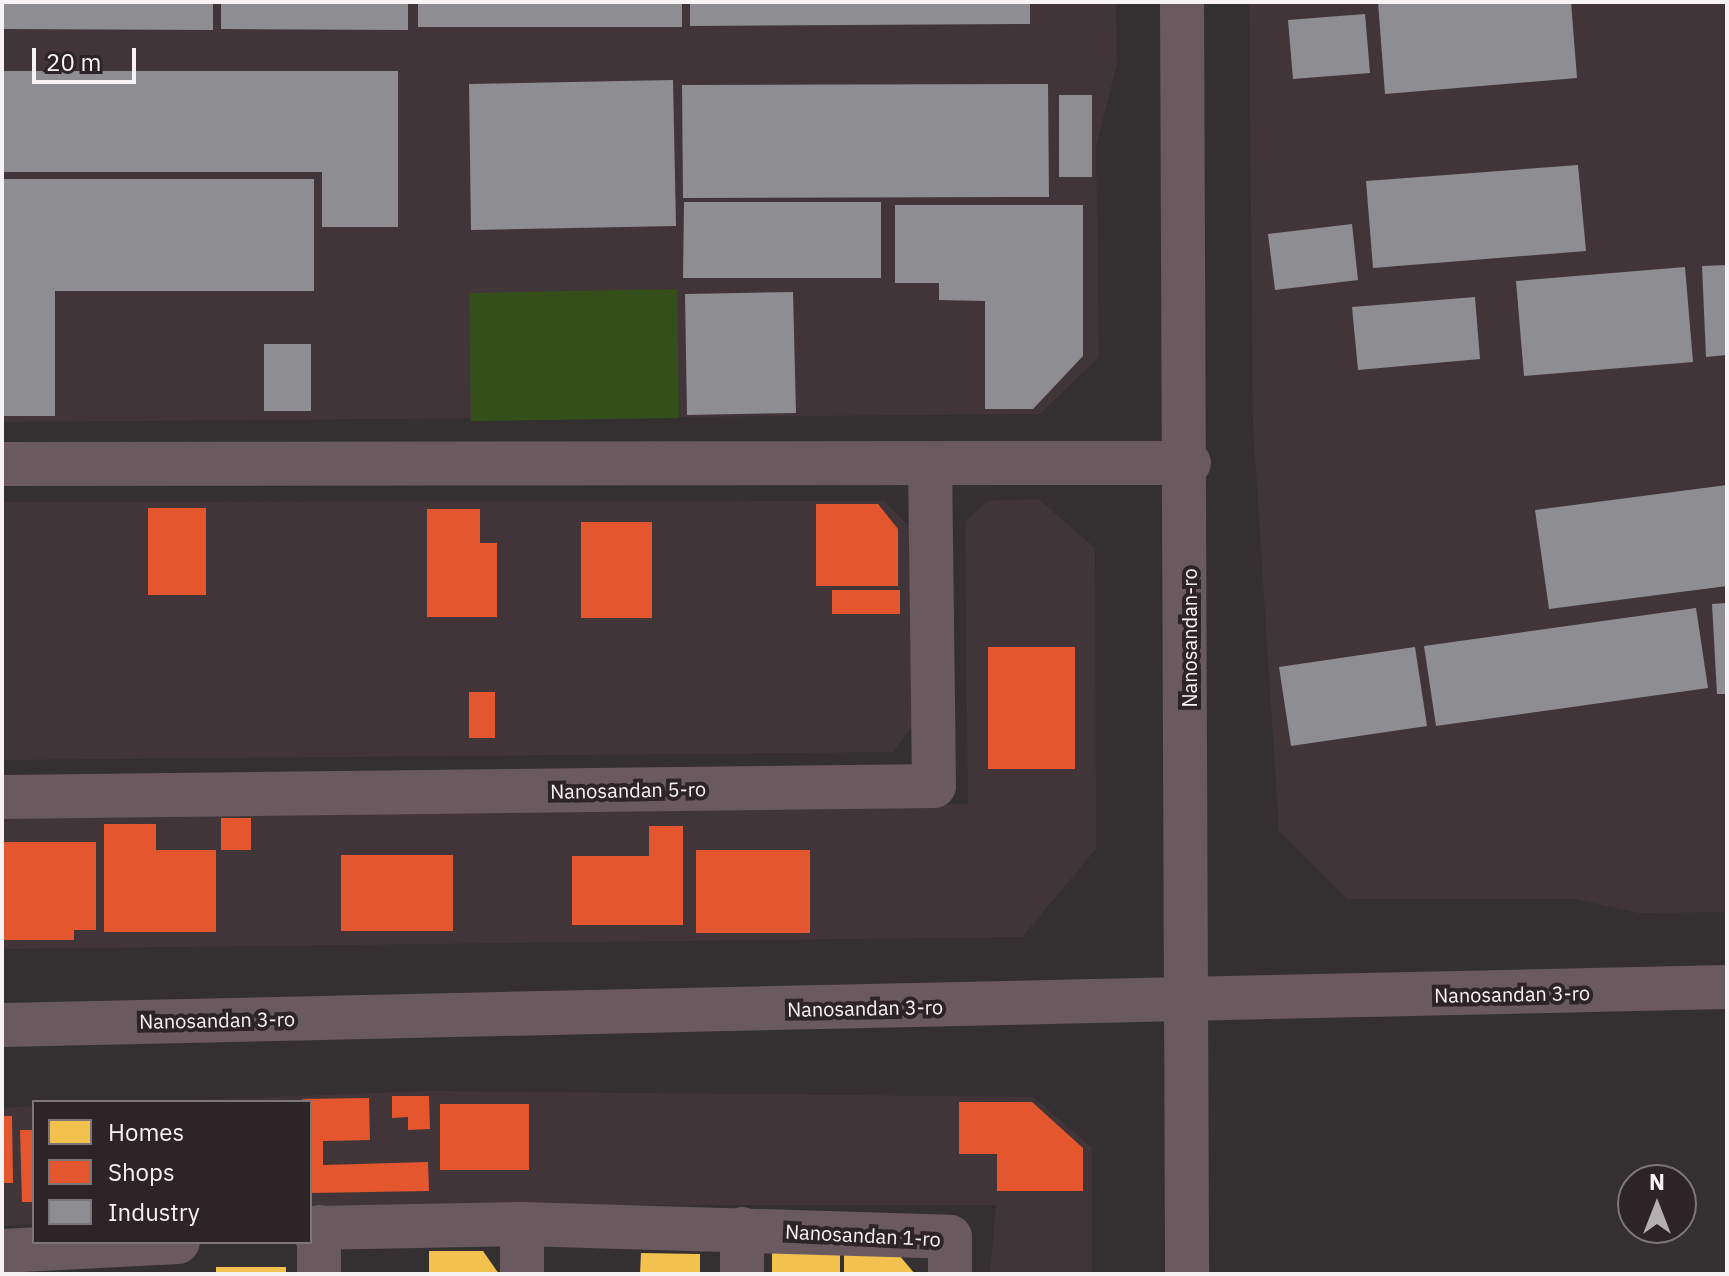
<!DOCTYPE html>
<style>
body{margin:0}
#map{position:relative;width:1729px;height:1276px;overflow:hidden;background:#343031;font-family:"IBM Plex Sans",sans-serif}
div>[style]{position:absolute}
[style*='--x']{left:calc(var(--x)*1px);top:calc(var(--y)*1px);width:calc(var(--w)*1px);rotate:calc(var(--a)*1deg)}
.built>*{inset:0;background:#423539}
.green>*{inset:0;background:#354f1b}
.homes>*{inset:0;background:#f2c14e}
.shops>*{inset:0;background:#e4572e}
.industry>*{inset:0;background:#8d8d92}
.minor>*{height:44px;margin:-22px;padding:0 22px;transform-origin:22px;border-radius:22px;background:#6a5a5f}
span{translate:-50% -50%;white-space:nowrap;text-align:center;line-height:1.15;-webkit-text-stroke:8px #2c2426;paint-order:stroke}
.street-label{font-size:20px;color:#f7f2f3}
.frame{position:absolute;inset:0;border:4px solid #f7f2f3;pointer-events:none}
.legend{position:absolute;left:32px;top:1100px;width:280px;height:144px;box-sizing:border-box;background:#2c2426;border:2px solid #7d7678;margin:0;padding:10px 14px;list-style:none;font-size:24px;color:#f7f2f3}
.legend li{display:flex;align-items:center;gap:16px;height:40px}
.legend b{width:40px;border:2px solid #7d7678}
.north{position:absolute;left:1617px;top:1164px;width:80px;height:80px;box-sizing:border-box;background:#2c2426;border:2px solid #7d7678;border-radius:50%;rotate:0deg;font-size:22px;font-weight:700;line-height:32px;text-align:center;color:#f7f2f3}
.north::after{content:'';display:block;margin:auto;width:28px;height:36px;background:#b3aeaf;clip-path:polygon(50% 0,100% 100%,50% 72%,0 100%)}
.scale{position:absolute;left:32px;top:48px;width:104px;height:36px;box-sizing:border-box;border:4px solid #f7f2f3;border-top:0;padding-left:10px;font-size:24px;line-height:28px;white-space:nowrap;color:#f7f2f3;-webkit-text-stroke:6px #2c2426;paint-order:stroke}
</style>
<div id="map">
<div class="built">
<div style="clip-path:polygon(2px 2px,1116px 2px,1117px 64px,1096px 146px,1099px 357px,1040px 414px,2px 422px)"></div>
<div style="clip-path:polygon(1249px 2px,1727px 2px,1727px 912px,1639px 913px,1575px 899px,1347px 899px,1279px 831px,1253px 424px)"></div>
<div style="clip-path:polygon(1038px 499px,1095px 548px,1096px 849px,1022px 937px,2px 949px,2px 816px,968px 804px,965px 522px,987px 501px)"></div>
<div style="clip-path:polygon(884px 501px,911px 528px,912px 726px,893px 752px,2px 760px,2px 502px)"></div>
<div style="clip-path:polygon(430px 1091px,1033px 1097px,1092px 1148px,1092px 1274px,990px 1274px,996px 1205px,310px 1205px,310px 1102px,138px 1102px)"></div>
<div style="clip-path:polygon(34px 1106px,34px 1224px,2px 1226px,2px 1108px)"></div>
</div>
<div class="green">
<div style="clip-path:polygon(677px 289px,679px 418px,471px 421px,469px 293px)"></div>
</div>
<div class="homes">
<div style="clip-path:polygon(429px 1251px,483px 1251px,499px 1274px,429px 1274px)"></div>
<div style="clip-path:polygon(641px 1253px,700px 1254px,700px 1274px,640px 1274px)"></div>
<div style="clip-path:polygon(772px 1253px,840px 1253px,840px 1274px,772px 1274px)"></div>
<div style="clip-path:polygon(844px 1254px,899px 1255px,915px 1274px,844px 1274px)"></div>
<div style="clip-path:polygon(216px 1267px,286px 1267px,286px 1274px,216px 1274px)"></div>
</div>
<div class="shops">
<div style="clip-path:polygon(816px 504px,878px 504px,898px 529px,898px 586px,816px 586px)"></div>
<div style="clip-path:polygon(148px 508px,206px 508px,206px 595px,148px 595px)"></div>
<div style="clip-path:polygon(427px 509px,480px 509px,480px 543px,497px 543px,497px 617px,427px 617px)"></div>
<div style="clip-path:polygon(581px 522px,652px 522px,652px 618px,581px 618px)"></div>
<div style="clip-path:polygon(832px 590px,900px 590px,900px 614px,832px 614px)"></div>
<div style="clip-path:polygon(988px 647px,1075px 647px,1075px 769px,988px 769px)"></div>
<div style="clip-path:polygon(469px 692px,495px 692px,495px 738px,469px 738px)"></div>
<div style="clip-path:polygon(221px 818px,251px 818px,251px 850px,221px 850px)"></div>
<div style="clip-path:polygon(104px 824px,156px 824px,156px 850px,216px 850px,216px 932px,104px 932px)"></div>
<div style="clip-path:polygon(649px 826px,683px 826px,683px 925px,572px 925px,572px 856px,649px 856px)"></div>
<div style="clip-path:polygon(2px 842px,96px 842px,96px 930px,74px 930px,74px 940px,2px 940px)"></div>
<div style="clip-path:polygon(696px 850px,810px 850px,810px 933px,696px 933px)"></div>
<div style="clip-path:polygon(341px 855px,453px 855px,453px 931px,341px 931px)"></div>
<div style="clip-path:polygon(392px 1096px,429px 1096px,430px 1129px,408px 1130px,408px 1117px,392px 1118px)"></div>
<div style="clip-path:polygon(369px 1098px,370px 1140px,323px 1141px,323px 1165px,428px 1162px,429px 1191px,310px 1193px,310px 1102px,301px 1099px)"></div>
<div style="clip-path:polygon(959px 1102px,1032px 1102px,1083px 1148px,1083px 1191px,997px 1191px,997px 1154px,959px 1154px)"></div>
<div style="clip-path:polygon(440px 1104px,529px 1104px,529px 1170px,440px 1170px)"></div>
<div style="clip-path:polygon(2px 1116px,12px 1116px,13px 1183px,2px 1183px)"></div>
<div style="clip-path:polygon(20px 1130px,34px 1130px,34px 1202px,22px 1202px)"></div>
</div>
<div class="industry">
<div style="clip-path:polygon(2px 2px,213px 2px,213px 30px,2px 29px)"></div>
<div style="clip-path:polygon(221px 2px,408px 2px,408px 30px,221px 29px)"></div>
<div style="clip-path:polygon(418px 2px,682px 2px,682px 27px,418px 27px)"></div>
<div style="clip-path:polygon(690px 2px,1030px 2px,1030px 24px,690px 26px)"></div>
<div style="clip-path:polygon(1378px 2px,1571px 2px,1577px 78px,1385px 94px)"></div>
<div style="clip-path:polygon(1365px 14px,1370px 73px,1293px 79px,1288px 20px)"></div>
<div style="clip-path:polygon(2px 71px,398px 71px,398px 227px,322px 227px,322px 172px,2px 172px)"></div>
<div style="clip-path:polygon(673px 80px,676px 226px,471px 230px,469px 84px)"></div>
<div style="clip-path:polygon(1048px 84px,1049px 197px,683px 198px,682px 85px)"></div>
<div style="clip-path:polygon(1059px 95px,1092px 95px,1092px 177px,1059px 177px)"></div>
<div style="clip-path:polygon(1578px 165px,1586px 251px,1373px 268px,1366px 181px)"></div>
<div style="clip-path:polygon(2px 179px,314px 179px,314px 291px,55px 291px,55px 416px,2px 416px)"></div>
<div style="clip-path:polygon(684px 202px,881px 202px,881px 278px,683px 278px)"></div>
<div style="clip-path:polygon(895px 205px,1083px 205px,1083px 356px,1033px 409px,985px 409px,985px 301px,939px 300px,939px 283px,895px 283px)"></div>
<div style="clip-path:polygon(1352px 224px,1358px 280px,1275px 290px,1268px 234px)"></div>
<div style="clip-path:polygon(1727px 265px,1727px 355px,1706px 357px,1702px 266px)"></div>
<div style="clip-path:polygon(1685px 267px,1693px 362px,1524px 376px,1516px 281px)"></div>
<div style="clip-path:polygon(793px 292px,796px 413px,687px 415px,685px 294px)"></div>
<div style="clip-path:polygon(1475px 297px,1480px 359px,1358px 370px,1352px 307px)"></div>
<div style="clip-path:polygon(264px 344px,311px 344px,311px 411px,264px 411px)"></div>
<div style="clip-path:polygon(1727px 485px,1727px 586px,1549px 609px,1535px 510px)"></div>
<div style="clip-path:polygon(1727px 603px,1727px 694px,1717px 694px,1712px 604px)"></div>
<div style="clip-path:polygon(1696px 608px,1708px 688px,1436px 726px,1424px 646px)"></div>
<div style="clip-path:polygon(1415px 647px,1427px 726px,1291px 746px,1279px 667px)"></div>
</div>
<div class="minor">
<div style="--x:1182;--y:2;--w:1272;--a:89.77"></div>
<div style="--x:2;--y:464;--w:1187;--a:-0.05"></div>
<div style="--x:2;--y:797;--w:932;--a:-0.68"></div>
<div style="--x:934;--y:786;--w:321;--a:-90.7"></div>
<div style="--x:2;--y:1025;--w:1725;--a:-1.26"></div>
<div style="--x:522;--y:1224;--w:50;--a:90"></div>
<div style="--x:319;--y:1227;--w:47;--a:90"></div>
<div style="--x:310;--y:1228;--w:212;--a:-1.1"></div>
<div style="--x:522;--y:1224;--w:428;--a:1.7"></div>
<div style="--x:950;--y:1237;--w:37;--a:90"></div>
<div style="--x:2;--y:1251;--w:176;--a:-2.9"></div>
<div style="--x:742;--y:1274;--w:45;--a:-90"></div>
</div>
<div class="street-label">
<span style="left:1189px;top:638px;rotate:-90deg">Nanosandan-ro</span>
<span style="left:628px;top:790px;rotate:-1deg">Nanosandan 5-ro</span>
<span style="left:1512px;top:994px;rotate:-1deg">Nanosandan 3-ro</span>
<span style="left:865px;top:1008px;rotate:-1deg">Nanosandan 3-ro</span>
<span style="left:217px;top:1020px;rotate:-1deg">Nanosandan 3-ro</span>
<span style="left:863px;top:1235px;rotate:3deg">Nanosandan 1-ro</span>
</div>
<div class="frame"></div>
<ul class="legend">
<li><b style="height:22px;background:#f2c14e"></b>Homes</li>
<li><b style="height:22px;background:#e4572e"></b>Shops</li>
<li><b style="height:22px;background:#8d8d92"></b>Industry</li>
</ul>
<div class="north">N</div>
<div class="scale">20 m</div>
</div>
